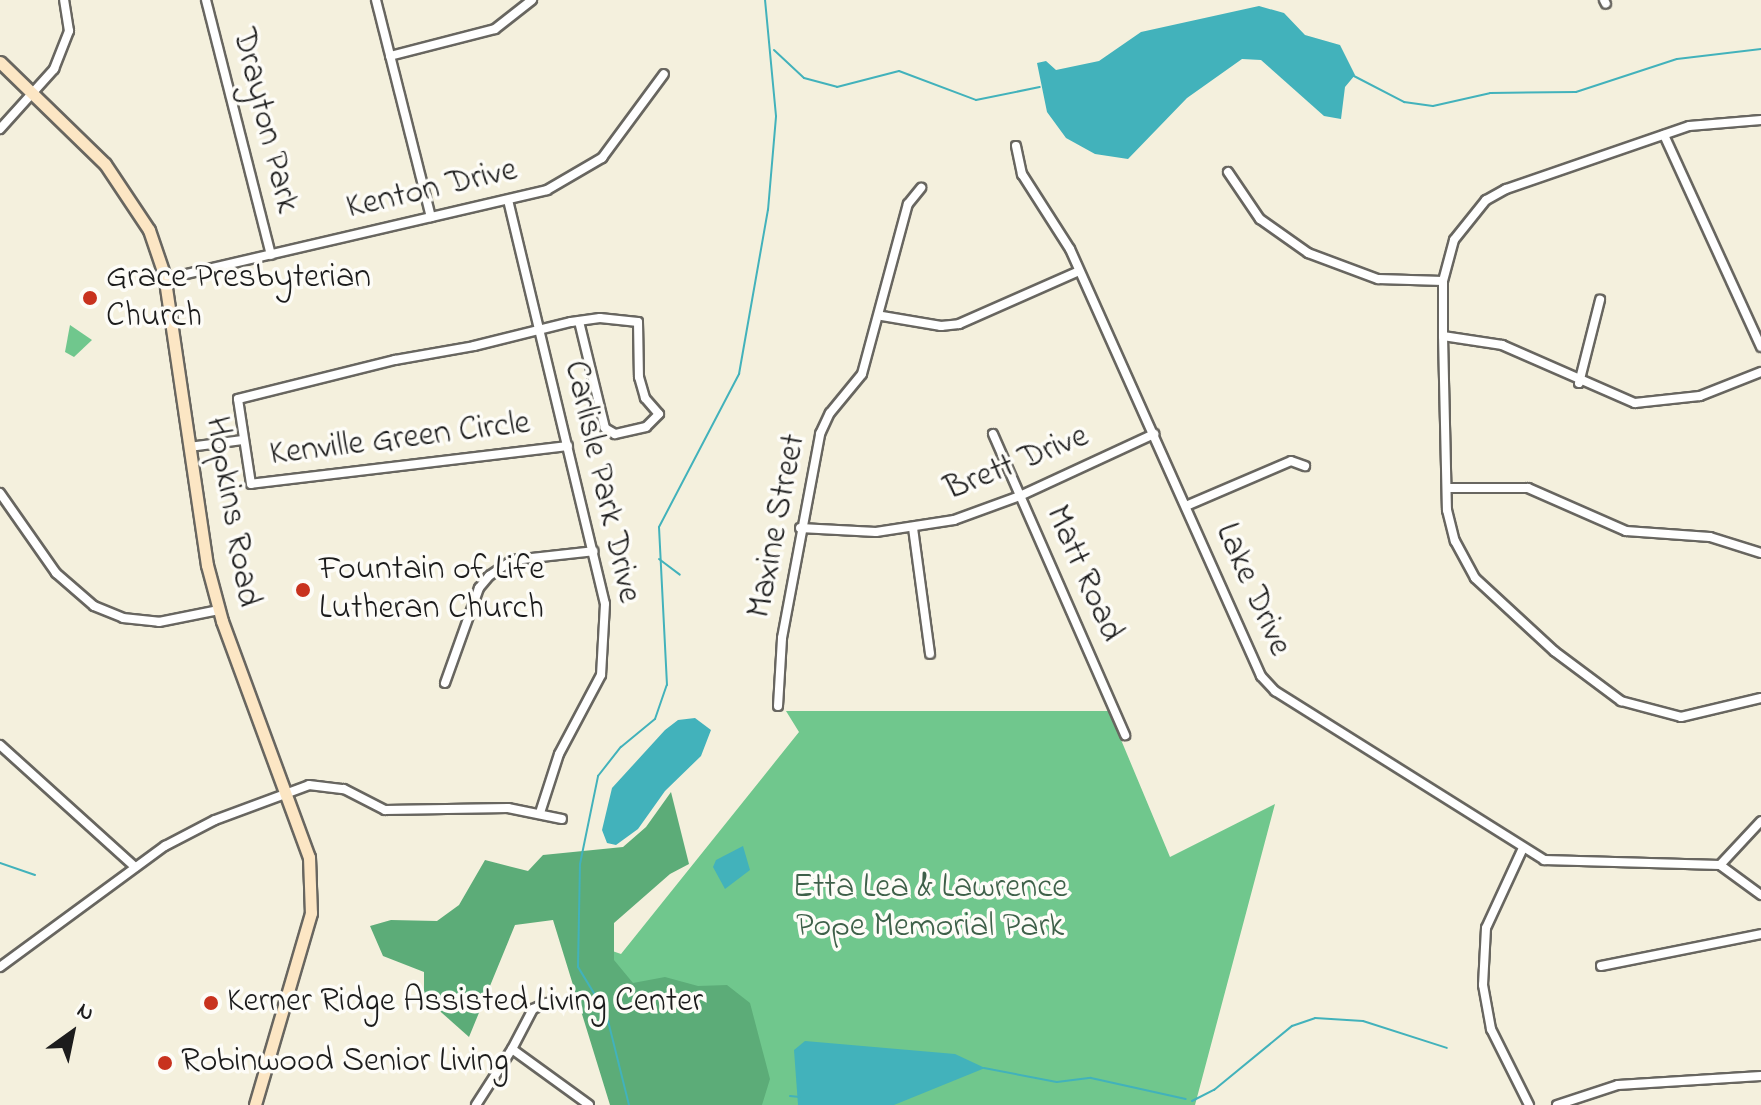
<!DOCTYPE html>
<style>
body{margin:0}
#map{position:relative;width:1761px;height:1105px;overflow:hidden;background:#f4f0dd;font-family:"Indie Flower",sans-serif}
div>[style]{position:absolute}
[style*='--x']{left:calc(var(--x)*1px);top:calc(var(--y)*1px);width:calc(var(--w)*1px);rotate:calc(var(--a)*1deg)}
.green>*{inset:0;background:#70c78d}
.forest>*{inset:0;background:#5cac78}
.water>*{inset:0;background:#42b2bb}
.stream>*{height:2px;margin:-1px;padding:0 1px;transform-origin:1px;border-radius:1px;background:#42b2bb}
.roads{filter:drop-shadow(2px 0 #686660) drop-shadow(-2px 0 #686660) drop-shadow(0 2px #686660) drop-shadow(0 -2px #686660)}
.minor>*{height:8px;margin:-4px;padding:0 4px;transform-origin:4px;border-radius:4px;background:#fff}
.secondary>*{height:11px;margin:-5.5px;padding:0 5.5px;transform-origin:5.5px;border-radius:5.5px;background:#fce6c4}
.dots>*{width:22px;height:22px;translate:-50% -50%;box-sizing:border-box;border:4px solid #fdfcf7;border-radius:50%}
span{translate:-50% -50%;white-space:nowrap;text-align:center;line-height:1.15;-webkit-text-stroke:7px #fdfcf7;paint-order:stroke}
.street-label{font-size:34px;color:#1c1c1c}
.poi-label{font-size:34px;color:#1c1c1c}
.left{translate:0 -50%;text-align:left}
.park-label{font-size:34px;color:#3e6049}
.north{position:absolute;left:32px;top:993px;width:80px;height:80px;-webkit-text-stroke:6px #fdfcf7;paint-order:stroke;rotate:33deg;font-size:22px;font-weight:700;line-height:32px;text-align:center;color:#1c1c1c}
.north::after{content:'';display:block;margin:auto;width:28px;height:36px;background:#1c1c1c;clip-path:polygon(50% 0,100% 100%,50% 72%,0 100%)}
</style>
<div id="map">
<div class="green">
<div style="clip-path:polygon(70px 325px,92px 340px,74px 357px,65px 352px)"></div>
<div style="clip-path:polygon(786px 711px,1109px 711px,1170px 857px,1275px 804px,1195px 1105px,633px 1105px,598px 946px,621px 954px,799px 732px)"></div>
</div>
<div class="forest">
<div style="clip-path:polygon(671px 792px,689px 864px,670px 874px,614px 923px,614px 960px,633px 983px,665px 977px,698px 986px,727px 985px,750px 1003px,770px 1079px,762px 1105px,610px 1105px,553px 920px,515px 925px,469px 1037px,424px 997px,424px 972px,383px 956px,370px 926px,391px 920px,437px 921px,459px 905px,485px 860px,528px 871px,543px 855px,623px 847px,646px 827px)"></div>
</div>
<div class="water">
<div style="clip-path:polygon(1259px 6px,1284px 13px,1305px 35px,1340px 45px,1355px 75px,1345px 87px,1341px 119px,1324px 116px,1261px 60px,1242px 59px,1187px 98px,1128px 159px,1095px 154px,1066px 138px,1047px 112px,1037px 63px,1046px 61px,1056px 70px,1099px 61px,1141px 32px)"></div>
<div style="clip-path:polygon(695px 718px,711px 730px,701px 756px,665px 791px,638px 829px,616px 845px,607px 843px,602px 830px,612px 788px,665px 730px,678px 720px)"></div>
<div style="clip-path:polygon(743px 846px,750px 870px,725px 889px,713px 867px,716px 860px)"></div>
<div style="clip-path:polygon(805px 1041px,955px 1054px,985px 1068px,894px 1105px,798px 1105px,794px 1050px)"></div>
</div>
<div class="stream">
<div style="--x:774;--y:50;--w:41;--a:43"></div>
<div style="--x:804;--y:78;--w:34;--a:15"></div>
<div style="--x:837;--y:87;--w:64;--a:-14.5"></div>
<div style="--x:899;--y:71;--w:82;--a:20.6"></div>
<div style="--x:976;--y:100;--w:65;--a:-11.5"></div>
<div style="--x:1352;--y:75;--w:59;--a:27.4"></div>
<div style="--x:1404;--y:102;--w:29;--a:8"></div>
<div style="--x:1433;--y:106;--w:58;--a:-12.8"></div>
<div style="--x:1490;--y:93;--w:86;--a:-0.7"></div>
<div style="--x:1576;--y:92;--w:106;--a:-18.1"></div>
<div style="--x:1677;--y:59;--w:85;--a:-6.8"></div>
<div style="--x:659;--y:559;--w:26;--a:37"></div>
<div style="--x:0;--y:863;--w:37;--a:19"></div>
<div style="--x:984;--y:1068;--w:74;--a:10.9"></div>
<div style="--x:1057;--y:1082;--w:34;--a:-7"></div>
<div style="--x:1091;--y:1078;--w:97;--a:12.5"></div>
<div style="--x:790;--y:1096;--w:10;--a:6"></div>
<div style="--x:1192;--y:1101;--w:25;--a:-27"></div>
<div style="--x:1214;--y:1090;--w:101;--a:-39.4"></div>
<div style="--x:1292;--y:1026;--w:24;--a:-19"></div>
<div style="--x:1315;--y:1018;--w:48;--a:3.6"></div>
<div style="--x:1363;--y:1021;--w:88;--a:17.8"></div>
<div style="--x:629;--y:1105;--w:95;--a:-104"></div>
<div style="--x:606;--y:1013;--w:54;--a:-121.3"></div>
<div style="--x:578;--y:967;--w:103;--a:-88.9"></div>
<div style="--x:580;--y:864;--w:90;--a:-78.4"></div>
<div style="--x:598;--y:776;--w:37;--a:-52"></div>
<div style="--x:621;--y:747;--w:44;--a:-39.5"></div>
<div style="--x:655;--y:719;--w:36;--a:-71"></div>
<div style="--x:667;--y:685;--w:158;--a:-92.9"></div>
<div style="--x:659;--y:527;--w:173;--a:-62.4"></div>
<div style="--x:739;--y:374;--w:167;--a:-80"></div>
<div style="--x:768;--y:210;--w:94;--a:-85.1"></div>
<div style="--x:776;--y:116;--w:117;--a:-95.4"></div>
</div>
<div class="roads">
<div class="minor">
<div style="--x:206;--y:0;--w:263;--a:75.7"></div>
<div style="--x:376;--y:0;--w:224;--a:75.8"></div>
<div style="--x:1604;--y:0;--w:4;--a:63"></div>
<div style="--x:390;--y:56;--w:108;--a:-14.4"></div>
<div style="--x:495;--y:29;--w:47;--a:-38.1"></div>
<div style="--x:1761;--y:120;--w:72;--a:175.2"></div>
<div style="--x:1689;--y:126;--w:194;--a:161"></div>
<div style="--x:1506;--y:189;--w:23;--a:151"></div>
<div style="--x:1486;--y:200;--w:51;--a:128.7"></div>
<div style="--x:1454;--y:240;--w:42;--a:105"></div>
<div style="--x:1443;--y:281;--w:55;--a:90"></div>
<div style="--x:1443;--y:336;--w:174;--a:88.7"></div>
<div style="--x:1447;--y:510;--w:32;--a:76"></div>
<div style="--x:1455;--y:541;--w:42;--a:61.6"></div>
<div style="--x:1475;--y:578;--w:108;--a:42.7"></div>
<div style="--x:1554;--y:651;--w:84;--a:36.7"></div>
<div style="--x:1621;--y:701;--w:62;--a:14.9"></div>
<div style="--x:1681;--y:717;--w:82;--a:-13.4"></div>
<div style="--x:0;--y:129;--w:81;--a:-48"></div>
<div style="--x:54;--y:69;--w:41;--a:-68.5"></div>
<div style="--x:69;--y:31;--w:31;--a:-99"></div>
<div style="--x:1664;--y:135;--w:233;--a:65.4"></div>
<div style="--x:1016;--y:146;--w:29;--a:78"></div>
<div style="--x:1022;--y:174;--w:89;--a:57.4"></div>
<div style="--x:1070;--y:249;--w:468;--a:65.9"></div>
<div style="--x:1261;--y:676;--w:21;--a:47"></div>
<div style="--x:1275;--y:691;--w:318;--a:32.1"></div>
<div style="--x:1544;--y:860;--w:176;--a:1.6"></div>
<div style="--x:1720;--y:865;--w:51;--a:36.2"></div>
<div style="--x:1228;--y:172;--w:57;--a:55.8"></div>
<div style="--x:1260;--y:219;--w:59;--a:35.3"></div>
<div style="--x:1308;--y:253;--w:75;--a:20.4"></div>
<div style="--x:1378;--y:279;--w:65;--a:1.8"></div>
<div style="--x:508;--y:200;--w:415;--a:76.5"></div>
<div style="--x:605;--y:604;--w:71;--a:93.2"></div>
<div style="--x:601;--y:675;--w:89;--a:118"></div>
<div style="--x:559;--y:754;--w:62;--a:107.9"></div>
<div style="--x:165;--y:279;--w:392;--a:-13.1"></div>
<div style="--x:547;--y:190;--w:64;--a:-30.2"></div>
<div style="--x:602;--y:158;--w:104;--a:-53.6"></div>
<div style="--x:882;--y:316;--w:60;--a:9.6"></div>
<div style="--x:941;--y:326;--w:18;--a:-6"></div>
<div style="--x:959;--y:324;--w:131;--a:-23.8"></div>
<div style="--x:1443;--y:336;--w:60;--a:8.7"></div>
<div style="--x:1502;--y:345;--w:145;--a:23.6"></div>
<div style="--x:1635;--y:403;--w:65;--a:-6.1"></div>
<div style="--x:1700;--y:396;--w:66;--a:-21.5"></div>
<div style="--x:1579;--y:383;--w:86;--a:-75.8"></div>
<div style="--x:993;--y:434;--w:329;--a:66.3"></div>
<div style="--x:568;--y:446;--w:319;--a:173.2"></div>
<div style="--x:251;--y:484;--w:86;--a:-98.7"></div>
<div style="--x:238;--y:399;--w:162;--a:-14"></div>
<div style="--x:395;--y:360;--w:80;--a:-10"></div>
<div style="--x:474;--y:346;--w:100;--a:-13.9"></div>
<div style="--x:571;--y:322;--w:29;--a:-8"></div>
<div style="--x:600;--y:318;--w:38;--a:6"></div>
<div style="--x:638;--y:322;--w:55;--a:89"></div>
<div style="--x:639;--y:377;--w:22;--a:74"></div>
<div style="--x:645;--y:398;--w:21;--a:49"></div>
<div style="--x:659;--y:414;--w:18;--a:135"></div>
<div style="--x:646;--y:427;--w:32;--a:167"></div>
<div style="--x:615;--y:434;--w:12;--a:-149"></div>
<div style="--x:605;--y:428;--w:110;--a:-103.7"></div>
<div style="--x:189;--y:447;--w:54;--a:-7.4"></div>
<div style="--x:1447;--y:488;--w:81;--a:0"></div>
<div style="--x:1528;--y:488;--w:107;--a:23.7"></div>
<div style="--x:1626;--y:531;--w:84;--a:4.1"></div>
<div style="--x:1710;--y:537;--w:53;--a:17.4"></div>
<div style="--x:0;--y:493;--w:98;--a:55"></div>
<div style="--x:56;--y:573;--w:50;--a:41"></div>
<div style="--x:94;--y:606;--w:31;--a:22"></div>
<div style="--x:123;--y:618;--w:36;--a:6"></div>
<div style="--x:159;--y:622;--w:61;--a:-11.3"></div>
<div style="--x:1186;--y:506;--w:114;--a:-23.2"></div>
<div style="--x:1291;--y:461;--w:15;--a:20"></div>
<div style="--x:800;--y:528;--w:76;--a:3"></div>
<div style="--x:876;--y:532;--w:79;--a:-8.7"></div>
<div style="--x:954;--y:520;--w:70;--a:-20"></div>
<div style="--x:1020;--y:496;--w:148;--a:-24.8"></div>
<div style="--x:913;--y:528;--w:127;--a:82.3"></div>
<div style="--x:445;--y:683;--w:101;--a:-70.3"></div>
<div style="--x:479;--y:588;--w:16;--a:-50"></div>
<div style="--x:489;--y:576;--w:29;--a:-34"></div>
<div style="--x:513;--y:560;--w:81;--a:-6.3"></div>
<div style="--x:778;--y:706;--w:68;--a:-86.6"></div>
<div style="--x:782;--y:638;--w:208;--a:-79.4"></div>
<div style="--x:820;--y:434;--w:23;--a:-65"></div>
<div style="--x:830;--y:413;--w:50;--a:-50.6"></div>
<div style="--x:862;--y:374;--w:176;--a:-74.9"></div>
<div style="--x:908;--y:204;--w:21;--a:-51"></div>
<div style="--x:0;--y:745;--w:182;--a:42.1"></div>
<div style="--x:1523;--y:848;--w:88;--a:114.8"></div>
<div style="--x:1486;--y:928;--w:57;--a:93"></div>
<div style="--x:1483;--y:985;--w:45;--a:79.7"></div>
<div style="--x:1491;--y:1029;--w:85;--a:63.4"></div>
<div style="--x:1720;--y:865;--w:60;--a:-47"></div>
<div style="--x:1601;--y:966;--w:163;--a:-11.3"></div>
<div style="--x:0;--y:967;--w:205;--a:-36.3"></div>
<div style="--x:165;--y:846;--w:56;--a:-27.5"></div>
<div style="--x:215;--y:820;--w:100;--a:-20.4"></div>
<div style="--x:309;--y:785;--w:35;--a:7"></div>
<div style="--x:344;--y:789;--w:46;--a:27.1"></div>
<div style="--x:385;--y:810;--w:123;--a:-0.9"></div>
<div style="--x:508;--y:808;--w:55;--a:11.5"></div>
<div style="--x:546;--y:1003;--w:14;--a:155"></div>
<div style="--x:533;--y:1009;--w:45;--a:117.7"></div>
<div style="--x:512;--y:1049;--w:95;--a:36"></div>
<div style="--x:476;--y:1105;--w:67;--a:-57.3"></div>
<div style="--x:1557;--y:1105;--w:64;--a:-18.2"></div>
<div style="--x:1618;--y:1085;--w:143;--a:-3.6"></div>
</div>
<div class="secondary">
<div style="--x:0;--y:62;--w:146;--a:44.2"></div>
<div style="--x:105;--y:164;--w:79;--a:56.3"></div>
<div style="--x:149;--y:230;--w:46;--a:71.2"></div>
<div style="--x:164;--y:274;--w:294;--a:81.6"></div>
<div style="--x:207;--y:565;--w:58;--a:75"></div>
<div style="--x:222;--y:621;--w:252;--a:69.8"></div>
<div style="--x:309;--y:857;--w:56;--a:88"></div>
<div style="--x:311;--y:913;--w:200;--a:106.3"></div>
</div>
</div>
<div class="dots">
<div style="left:90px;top:298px;background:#c8321e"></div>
<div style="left:303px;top:590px;background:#c8321e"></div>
<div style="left:211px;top:1003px;background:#c8321e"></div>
<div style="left:165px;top:1063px;background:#c8321e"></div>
</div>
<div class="street-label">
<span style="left:264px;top:121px;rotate:76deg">Drayton Park</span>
<span style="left:432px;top:190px;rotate:-13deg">Kenton Drive</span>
<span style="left:400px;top:440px;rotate:-7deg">Kenville Green Circle</span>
<span style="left:1017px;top:464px;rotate:-22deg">Brett Drive</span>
<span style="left:601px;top:482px;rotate:77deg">Carlisle Park Drive</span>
<span style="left:231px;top:512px;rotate:80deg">Hopkins Road</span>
<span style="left:778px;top:526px;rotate:-79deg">Maxine Street</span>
<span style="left:1083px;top:574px;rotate:66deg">Matt Road</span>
<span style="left:1252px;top:590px;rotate:66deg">Lake Drive</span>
</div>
<div class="poi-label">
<span class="left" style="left:106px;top:298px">Grace Presbyterian<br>Church</span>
<span class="left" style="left:319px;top:590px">Fountain of Life<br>Lutheran Church</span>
<span class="left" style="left:227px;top:1003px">Kerner Ridge Assisted Living Center</span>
<span class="left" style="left:181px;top:1063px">Robinwood Senior Living</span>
</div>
<div class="park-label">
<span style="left:930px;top:908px">Etta Lea &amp; Lawrence<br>Pope Memorial Park</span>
</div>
<div class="north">N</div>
</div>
